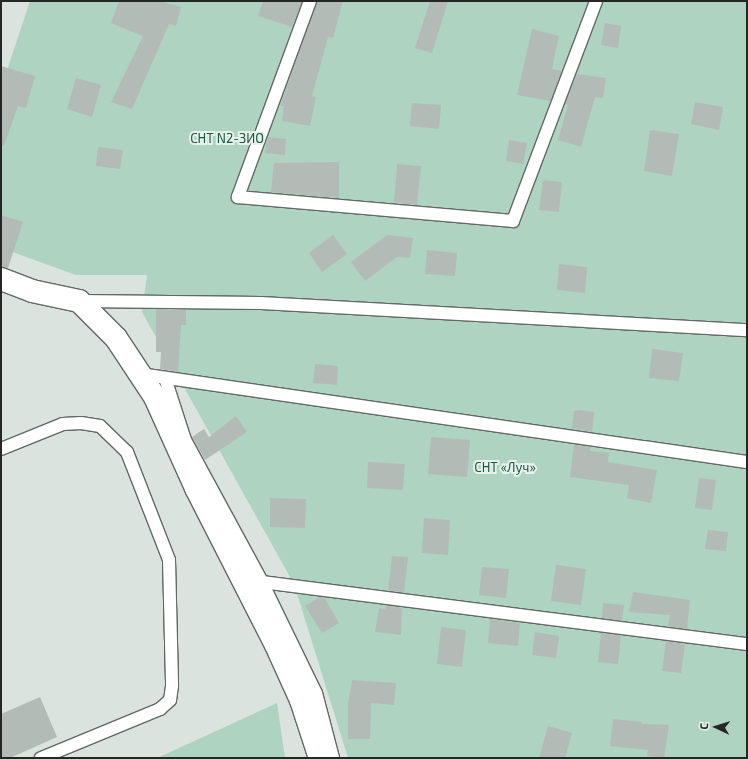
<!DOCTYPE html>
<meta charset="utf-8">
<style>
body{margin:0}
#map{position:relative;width:748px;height:759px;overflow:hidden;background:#dbe3df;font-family:"Exo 2",sans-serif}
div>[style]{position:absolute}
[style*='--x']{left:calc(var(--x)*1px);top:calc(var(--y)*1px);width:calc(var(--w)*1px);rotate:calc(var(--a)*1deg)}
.green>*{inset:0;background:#afd3c1}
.building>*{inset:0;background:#b3bbb7}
.roads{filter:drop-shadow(1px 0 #626965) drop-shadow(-1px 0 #626965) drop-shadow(0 1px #626965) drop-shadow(0 -1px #626965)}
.lane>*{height:12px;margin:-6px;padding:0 6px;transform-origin:6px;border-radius:6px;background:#fff}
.street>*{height:22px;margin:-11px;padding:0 11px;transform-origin:11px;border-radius:11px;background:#fff}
span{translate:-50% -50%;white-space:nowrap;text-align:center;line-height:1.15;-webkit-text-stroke:4px #e8f1ec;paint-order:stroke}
.park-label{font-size:13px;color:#18593f}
.frame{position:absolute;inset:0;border:2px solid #242725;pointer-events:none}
.north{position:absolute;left:696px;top:707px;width:40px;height:40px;-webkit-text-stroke:3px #e8f1ec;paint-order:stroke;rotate:274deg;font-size:11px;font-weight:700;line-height:16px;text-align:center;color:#242725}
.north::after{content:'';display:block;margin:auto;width:14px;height:18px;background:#242725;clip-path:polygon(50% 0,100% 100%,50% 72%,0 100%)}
</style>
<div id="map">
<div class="green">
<div style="clip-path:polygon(30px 1px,747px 1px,747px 758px,348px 758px,294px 584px,142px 312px,147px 275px,76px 275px,1px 248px,1px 88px)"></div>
<div style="clip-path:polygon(277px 703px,285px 758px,157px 758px)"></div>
</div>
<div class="building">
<div style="clip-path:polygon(119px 1px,160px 1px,181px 7px,176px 26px,169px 24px,132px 109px,111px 102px,143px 36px,111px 23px)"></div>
<div style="clip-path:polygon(263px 1px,302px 1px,292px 27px,258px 16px)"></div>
<div style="clip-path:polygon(317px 1px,343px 1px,333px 38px,328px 37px,312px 96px,316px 97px,310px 126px,282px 121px,284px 106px,280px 106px)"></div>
<div style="clip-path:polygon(430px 1px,448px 1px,432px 53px,415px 48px)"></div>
<div style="clip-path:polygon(605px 23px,621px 26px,618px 48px,601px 45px)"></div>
<div style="clip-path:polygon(532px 29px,559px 36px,552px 69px,562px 71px,550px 101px,517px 95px)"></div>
<div style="clip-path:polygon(1px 66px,35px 76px,26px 108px,18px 106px,4px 146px,1px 145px)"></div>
<div style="clip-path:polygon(577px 74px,606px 78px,603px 98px,595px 97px,581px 147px,558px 140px,568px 105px,565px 104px)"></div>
<div style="clip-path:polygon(76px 78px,101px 85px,92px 117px,67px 109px)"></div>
<div style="clip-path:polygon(695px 102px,723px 107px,719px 130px,691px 124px)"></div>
<div style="clip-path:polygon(412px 103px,441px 105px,439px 129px,410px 126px)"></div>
<div style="clip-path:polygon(650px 130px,679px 134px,672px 176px,644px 171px)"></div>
<div style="clip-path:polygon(268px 137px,286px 139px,285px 155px,265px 153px)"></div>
<div style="clip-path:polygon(509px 140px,527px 143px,523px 164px,506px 161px)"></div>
<div style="clip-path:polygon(98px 147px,123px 150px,120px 169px,96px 166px)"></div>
<div style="clip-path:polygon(339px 162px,339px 198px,271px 192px,274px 163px)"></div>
<div style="clip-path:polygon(397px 164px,421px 166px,417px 205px,394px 202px)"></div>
<div style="clip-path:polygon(543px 180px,562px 182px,559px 212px,539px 210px)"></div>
<div style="clip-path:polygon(1px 215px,23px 222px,8px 268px,1px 267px)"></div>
<div style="clip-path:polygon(333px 235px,347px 254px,322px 272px,309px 253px)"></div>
<div style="clip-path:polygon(387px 235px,413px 238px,410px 258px,397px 257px,365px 281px,351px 262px)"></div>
<div style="clip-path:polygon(427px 250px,457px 253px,455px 276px,425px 274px)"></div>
<div style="clip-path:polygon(559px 264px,587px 267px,585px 293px,557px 290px)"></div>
<div style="clip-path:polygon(156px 309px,186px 310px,186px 325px,181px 325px,178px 372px,160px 369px,161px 352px,156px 352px)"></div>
<div style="clip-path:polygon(652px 349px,683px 353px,679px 381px,649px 378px)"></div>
<div style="clip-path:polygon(315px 364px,338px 366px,337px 385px,313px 383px)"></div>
<div style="clip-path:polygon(579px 410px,594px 412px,592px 432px,572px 428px,574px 411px)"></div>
<div style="clip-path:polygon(236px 416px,247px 432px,205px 460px,192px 437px,204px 429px,209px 437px)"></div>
<div style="clip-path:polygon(431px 437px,470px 440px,467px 477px,428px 474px)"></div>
<div style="clip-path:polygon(574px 444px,590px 447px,590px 451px,609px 453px,608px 462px,657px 470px,651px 503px,627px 498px,629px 485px,570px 477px)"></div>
<div style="clip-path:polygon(368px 462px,405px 464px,403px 490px,367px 488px)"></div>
<div style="clip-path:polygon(699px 478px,716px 480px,712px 510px,695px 508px)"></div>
<div style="clip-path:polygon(270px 498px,306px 499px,305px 528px,270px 527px)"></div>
<div style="clip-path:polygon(424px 518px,450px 520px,448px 555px,422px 553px)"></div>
<div style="clip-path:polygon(708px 530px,728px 532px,726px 551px,705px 549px)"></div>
<div style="clip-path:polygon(392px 556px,408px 557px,404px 593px,388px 590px)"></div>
<div style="clip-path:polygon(556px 565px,586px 569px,581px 605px,551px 601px)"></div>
<div style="clip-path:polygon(482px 567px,509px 569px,506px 598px,479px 595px)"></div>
<div style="clip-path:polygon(633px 592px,690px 600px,687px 629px,668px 626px,670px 615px,629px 612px)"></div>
<div style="clip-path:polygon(320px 597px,324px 597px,339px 623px,322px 633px,305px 606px)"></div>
<div style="clip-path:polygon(603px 603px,624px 605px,622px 620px,602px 618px)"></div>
<div style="clip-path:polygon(386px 605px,402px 608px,401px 635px,375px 632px,379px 608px,385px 609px)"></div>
<div style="clip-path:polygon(490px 619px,520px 623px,518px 646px,488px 643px)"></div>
<div style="clip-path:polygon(441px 627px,466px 630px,462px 667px,437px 664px)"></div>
<div style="clip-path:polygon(535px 632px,559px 636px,556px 658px,532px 655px)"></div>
<div style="clip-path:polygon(601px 633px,621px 635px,618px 664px,598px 662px)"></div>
<div style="clip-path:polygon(666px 641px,685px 644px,681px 673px,662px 671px)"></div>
<div style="clip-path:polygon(352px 680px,396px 683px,394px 705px,371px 703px,370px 739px,348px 739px,348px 703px)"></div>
<div style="clip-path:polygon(40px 697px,57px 737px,10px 758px,1px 758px,1px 714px)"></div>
<div style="clip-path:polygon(613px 719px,642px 722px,641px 724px,669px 725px,664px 758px,647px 756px,648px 750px,610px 746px)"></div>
<div style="clip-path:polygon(548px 726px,572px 733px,565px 758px,539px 758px)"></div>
</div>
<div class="roads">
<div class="lane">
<div style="--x:310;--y:1;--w:209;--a:110.2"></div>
<div style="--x:238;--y:197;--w:276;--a:5"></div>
<div style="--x:513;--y:221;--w:235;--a:-69.3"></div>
<div style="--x:80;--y:301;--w:181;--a:0.6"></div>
<div style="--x:261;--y:303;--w:487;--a:3.2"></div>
<div style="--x:140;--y:374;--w:613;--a:8.25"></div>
<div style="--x:165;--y:378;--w:65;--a:72.1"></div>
<div style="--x:185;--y:440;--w:162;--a:61.5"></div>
<div style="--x:262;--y:582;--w:123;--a:64.1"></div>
<div style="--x:316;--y:693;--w:67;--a:75.3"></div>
<div style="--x:1;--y:449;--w:67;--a:-22"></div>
<div style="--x:63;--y:424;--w:18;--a:-3"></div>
<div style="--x:81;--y:423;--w:19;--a:9"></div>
<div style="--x:100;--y:426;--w:37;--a:44"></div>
<div style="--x:127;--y:452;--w:116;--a:68.7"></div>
<div style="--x:169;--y:560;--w:126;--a:88.6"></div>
<div style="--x:172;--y:686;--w:14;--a:98"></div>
<div style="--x:170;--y:700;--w:13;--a:138"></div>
<div style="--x:160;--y:709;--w:129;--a:157.6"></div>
<div style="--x:262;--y:582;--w:489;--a:7.3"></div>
</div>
<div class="street">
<div style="--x:1;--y:279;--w:33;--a:21"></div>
<div style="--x:32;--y:291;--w:48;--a:12"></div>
<div style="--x:79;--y:301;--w:52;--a:45"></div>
<div style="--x:116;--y:338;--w:71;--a:56.5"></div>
<div style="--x:155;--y:397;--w:100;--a:65.7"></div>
<div style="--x:196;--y:488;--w:176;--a:63"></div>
<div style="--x:276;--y:645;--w:60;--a:65.6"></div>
<div style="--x:301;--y:700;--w:61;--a:71.9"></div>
</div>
</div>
<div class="park-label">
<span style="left:227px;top:138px">СНТ N2-ЗИО</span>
<span style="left:505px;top:467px">СНТ «Луч»</span>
</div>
<div class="frame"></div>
<div class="north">С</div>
</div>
